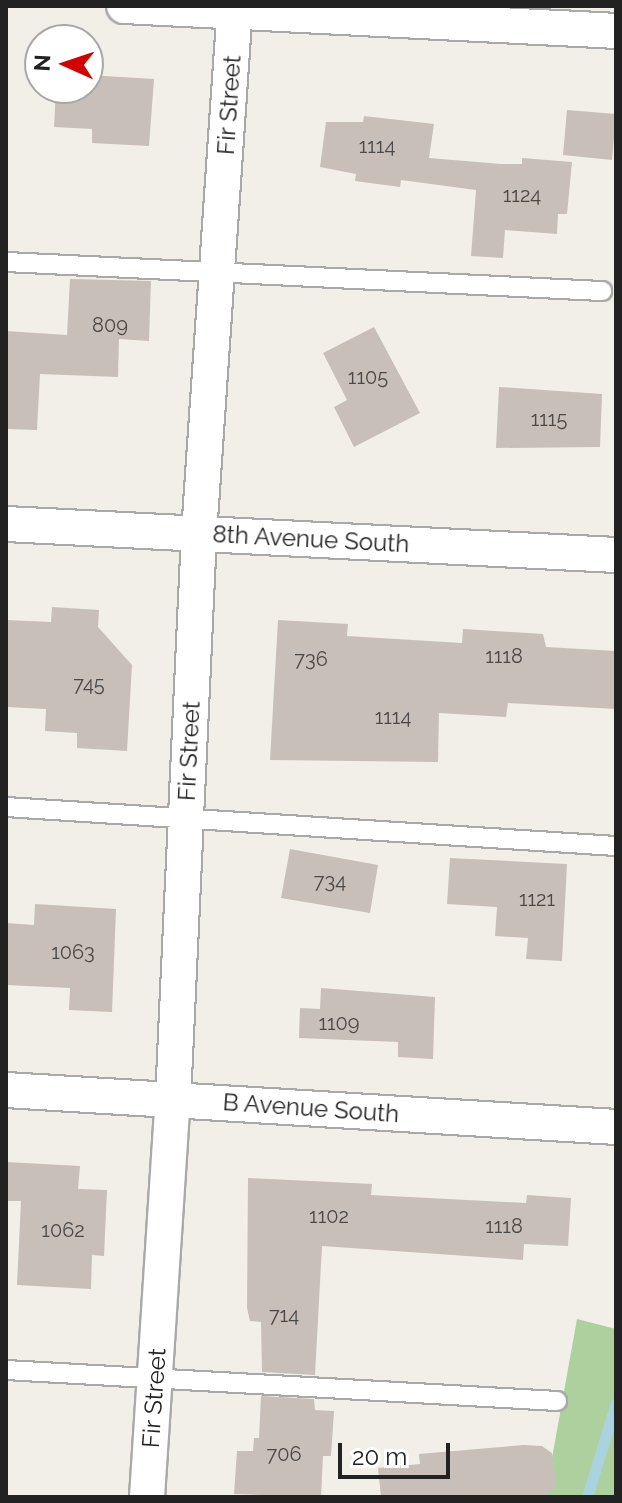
<!DOCTYPE html>
<style>
body{margin:0}
#map{position:relative;width:622px;height:1503px;overflow:hidden;background:#f2efe9;font-family:Raleway,sans-serif}
div>[style]{position:absolute}
[style*='--x']{left:calc(var(--x)*1px);top:calc(var(--y)*1px);width:calc(var(--w)*1px);rotate:calc(var(--a)*1deg)}
.forest>*{inset:0;background:#add19e}
.stream>*{height:11px;margin:-5.5px;padding:0 5.5px;transform-origin:5.5px;border-radius:5.5px;background:#aad3df}
.building>*{inset:0;background:#c7bfb8}
.roads{filter:drop-shadow(2px 0 #a9a9a9) drop-shadow(-2px 0 #a9a9a9) drop-shadow(0 2px #a9a9a9) drop-shadow(0 -2px #a9a9a9)}
.service>*{height:18px;margin:-9px;padding:0 9px;transform-origin:9px;border-radius:9px;background:#fff}
.minor>*{height:34px;margin:-17px;padding:0 17px;transform-origin:17px;border-radius:17px;background:#fff}
span{translate:-50% -50%;white-space:nowrap;text-align:center;line-height:1.15;-webkit-text-stroke:6px #fff;paint-order:stroke}
.number-label{font-size:20px;color:#4b4948}
.number-label span{-webkit-text-stroke-width:0}
.street-label{font-size:24px;color:#222}
.frame{position:absolute;inset:0;border:8px solid #222;pointer-events:none}
.north{position:absolute;left:24px;top:24px;width:80px;height:80px;box-sizing:border-box;background:#fff;border:2px solid #a7a7a7;border-radius:50%;rotate:273deg;font-size:22px;font-weight:700;line-height:32px;text-align:center;color:#222}
.north::after{content:'';display:block;margin:auto;width:28px;height:36px;background:#d40000;clip-path:polygon(50% 0,100% 100%,50% 72%,0 100%)}
.scale{position:absolute;left:338px;top:1443px;width:112px;height:36px;box-sizing:border-box;border:4px solid #222;border-top:0;padding-left:10px;font-size:24px;line-height:28px;white-space:nowrap;color:#222;-webkit-text-stroke:6px #fff;paint-order:stroke}
</style>
<div id="map">
<div class="forest">
<div style="clip-path:polygon(577px 1319px,616px 1329px,616px 1497px,545px 1497px)"></div>
</div>
<div class="stream">
<div style="--x:587;--y:1497;--w:98;--a:-72.9"></div>
</div>
<div class="building">
<div style="clip-path:polygon(88px 75px,154px 79px,149px 146px,92px 143px,92px 129px,54px 127px,56px 88px,88px 88px)"></div>
<div style="clip-path:polygon(567px 110px,616px 114px,612px 160px,563px 155px)"></div>
<div style="clip-path:polygon(364px 116px,434px 124px,429px 158px,501px 164px,522px 164px,522px 158px,572px 162px,567px 214px,558px 214px,557px 234px,505px 230px,503px 258px,471px 256px,476px 190px,401px 180px,400px 187px,355px 181px,356px 174px,320px 167px,326px 122px,363px 122px)"></div>
<div style="clip-path:polygon(70px 279px,151px 281px,149px 341px,119px 339px,118px 377px,40px 374px,37px 430px,6px 429px,6px 331px,67px 335px)"></div>
<div style="clip-path:polygon(374px 327px,420px 413px,354px 447px,334px 407px,347px 400px,323px 353px)"></div>
<div style="clip-path:polygon(499px 387px,602px 394px,600px 447px,496px 448px)"></div>
<div style="clip-path:polygon(52px 607px,99px 610px,98px 627px,132px 665px,127px 751px,77px 748px,77px 733px,45px 731px,46px 709px,6px 707px,6px 620px,51px 622px)"></div>
<div style="clip-path:polygon(278px 620px,348px 624px,347px 636px,462px 643px,463px 629px,543px 634px,546px 647px,616px 651px,616px 709px,508px 703px,506px 717px,439px 713px,438px 762px,270px 760px)"></div>
<div style="clip-path:polygon(290px 849px,378px 865px,370px 913px,281px 898px)"></div>
<div style="clip-path:polygon(450px 858px,567px 864px,562px 961px,526px 959px,528px 938px,495px 936px,497px 907px,447px 904px)"></div>
<div style="clip-path:polygon(35px 904px,116px 909px,112px 1012px,69px 1010px,70px 988px,6px 985px,6px 923px,34px 925px)"></div>
<div style="clip-path:polygon(321px 988px,435px 997px,433px 1059px,398px 1057px,398px 1042px,299px 1038px,300px 1008px,320px 1009px)"></div>
<div style="clip-path:polygon(6px 1162px,80px 1166px,78px 1189px,107px 1190px,104px 1256px,92px 1255px,91px 1289px,17px 1285px,21px 1201px,6px 1201px)"></div>
<div style="clip-path:polygon(248px 1178px,372px 1184px,371px 1195px,526px 1203px,527px 1195px,571px 1198px,568px 1246px,524px 1244px,523px 1260px,322px 1246px,315px 1375px,262px 1372px,261px 1322px,250px 1321px,247px 1308px)"></div>
<div style="clip-path:polygon(261px 1396px,314px 1399px,315px 1410px,334px 1411px,331px 1456px,323px 1456px,321px 1497px,234px 1494px,237px 1451px,253px 1451px,254px 1438px,259px 1438px)"></div>
<div style="clip-path:polygon(524px 1445px,542px 1446px,552px 1453px,556px 1485px,546px 1497px,381px 1497px,378px 1468px,420px 1464px,419px 1454px)"></div>
</div>
<div class="roads">
<div class="service">
<div style="--x:6;--y:262;--w:597;--a:2.79"></div>
<div style="--x:6;--y:807;--w:611;--a:3.66"></div>
<div style="--x:6;--y:1370;--w:552;--a:3.22"></div>
</div>
<div class="minor">
<div style="--x:124;--y:6;--w:493;--a:2.9"></div>
<div style="--x:6;--y:524;--w:611;--a:2.91"></div>
<div style="--x:6;--y:1090;--w:611;--a:3.47"></div>
<div style="--x:147;--y:1497;--w:398;--a:-86.3"></div>
<div style="--x:173;--y:1100;--w:567;--a:-87.37"></div>
<div style="--x:199;--y:534;--w:529;--a:-86.1"></div>
</div>
</div>
<div class="number-label">
<span style="left:377px;top:146px">1114</span>
<span style="left:522px;top:195px">1124</span>
<span style="left:110px;top:325px">809</span>
<span style="left:368px;top:377px">1105</span>
<span style="left:549px;top:419px">1115</span>
<span style="left:504px;top:656px">1118</span>
<span style="left:311px;top:659px">736</span>
<span style="left:89px;top:684px">745</span>
<span style="left:393px;top:717px">1114</span>
<span style="left:330px;top:881px">734</span>
<span style="left:537px;top:899px">1121</span>
<span style="left:73px;top:952px">1063</span>
<span style="left:339px;top:1023px">1109</span>
<span style="left:329px;top:1216px">1102</span>
<span style="left:504px;top:1226px">1118</span>
<span style="left:63px;top:1230px">1062</span>
<span style="left:284px;top:1315px">714</span>
<span style="left:284px;top:1454px">706</span>
</div>
<div class="street-label">
<span style="left:229px;top:105px;rotate:-86deg">Fir Street</span>
<span style="left:311px;top:539px;rotate:3deg">8th Avenue South</span>
<span style="left:189px;top:751px;rotate:-87deg">Fir Street</span>
<span style="left:311px;top:1108px;rotate:4deg">B Avenue South</span>
<span style="left:154px;top:1398px;rotate:-86deg">Fir Street</span>
</div>
<div class="frame"></div>
<div class="north">N</div>
<div class="scale">20 m</div>
</div>
